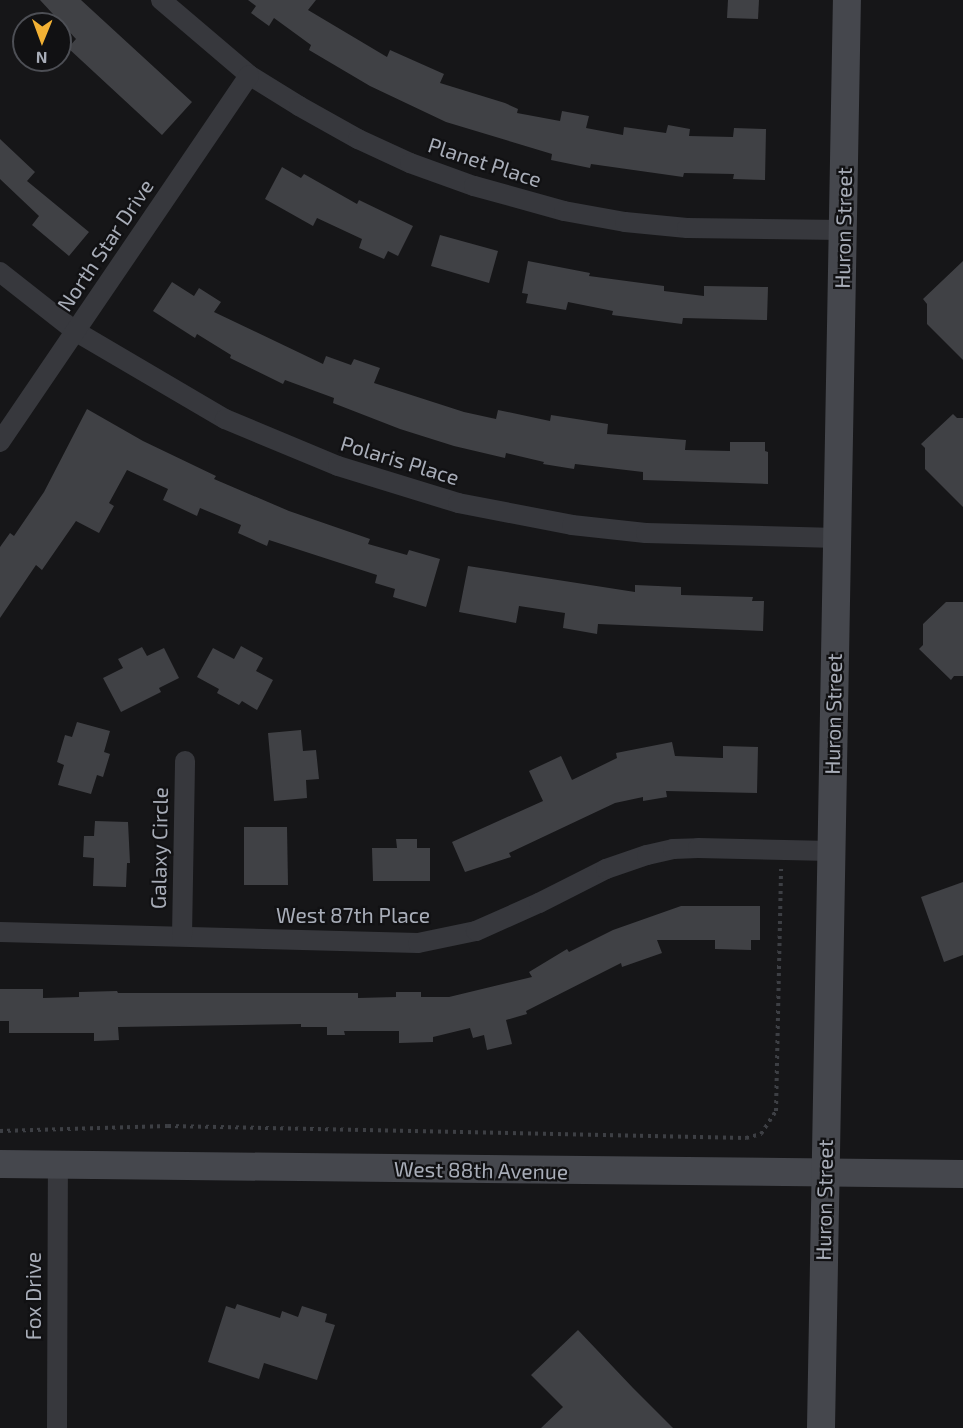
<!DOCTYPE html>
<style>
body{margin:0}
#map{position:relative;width:963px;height:1428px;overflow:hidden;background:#161618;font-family:"Exo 2",sans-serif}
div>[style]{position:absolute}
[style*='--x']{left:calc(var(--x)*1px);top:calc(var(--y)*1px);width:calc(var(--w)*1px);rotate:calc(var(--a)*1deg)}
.building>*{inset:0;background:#404145}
.path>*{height:4px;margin-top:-2px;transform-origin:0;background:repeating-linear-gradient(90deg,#3d3f44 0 3px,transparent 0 7.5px)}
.minor>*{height:20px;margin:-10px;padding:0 10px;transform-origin:10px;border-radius:10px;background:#37383d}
.secondary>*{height:28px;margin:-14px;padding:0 14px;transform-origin:14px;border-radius:14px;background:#45474d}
span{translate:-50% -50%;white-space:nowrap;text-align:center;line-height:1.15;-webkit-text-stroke:4.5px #111113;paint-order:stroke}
.street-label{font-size:21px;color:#a8adb8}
.north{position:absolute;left:12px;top:12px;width:60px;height:60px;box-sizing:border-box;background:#111113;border:2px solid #4d4f55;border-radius:50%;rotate:181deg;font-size:16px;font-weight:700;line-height:24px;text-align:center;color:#a8adb8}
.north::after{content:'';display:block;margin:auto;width:21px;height:27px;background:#f2b134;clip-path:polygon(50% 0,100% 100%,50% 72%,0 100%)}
</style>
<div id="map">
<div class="building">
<div style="clip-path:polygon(40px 0,81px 0,192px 102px,162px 135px,68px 48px,76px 39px)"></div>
<div style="clip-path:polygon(248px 0,316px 0,308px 10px,387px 57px,390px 50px,444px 74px,440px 83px,505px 103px,518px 109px,517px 113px,560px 121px,562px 111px,589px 116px,586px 128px,623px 135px,624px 127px,666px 133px,668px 125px,690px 129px,689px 136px,733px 137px,734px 128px,766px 129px,765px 180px,733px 179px,734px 174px,684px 173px,683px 177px,591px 164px,590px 168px,551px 160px,552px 154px,446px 122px,370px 86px,309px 50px,311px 45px,274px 18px,269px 26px,251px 13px,256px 6px)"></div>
<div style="clip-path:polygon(728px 0,759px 0,758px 19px,727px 18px)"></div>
<div style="clip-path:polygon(0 139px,35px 172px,27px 181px,89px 232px,69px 256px,32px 225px,39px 216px,0 179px)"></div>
<div style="clip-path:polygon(282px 167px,301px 178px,304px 174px,357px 204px,359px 200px,413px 226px,398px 256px,388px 251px,384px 259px,359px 248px,362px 239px,317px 218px,313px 226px,265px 199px)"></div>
<div style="clip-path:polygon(440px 235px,498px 251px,489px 283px,431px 266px)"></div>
<div style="clip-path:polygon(528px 261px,590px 273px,589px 276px,664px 286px,664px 291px,704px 296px,704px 286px,768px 287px,767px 320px,683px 318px,682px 324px,612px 315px,613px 311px,568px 302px,566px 310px,526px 303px,528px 294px,522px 293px)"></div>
<div style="clip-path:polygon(963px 261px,963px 360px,927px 324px,927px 304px,923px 299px)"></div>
<div style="clip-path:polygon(172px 282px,194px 296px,199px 288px,221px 302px,214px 312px,323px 364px,326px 356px,351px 365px,354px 359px,380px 368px,374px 383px,464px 412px,496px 419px,498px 410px,550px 421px,551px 415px,608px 424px,607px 434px,686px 440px,685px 450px,730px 451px,730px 442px,765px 442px,765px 451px,768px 452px,768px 484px,643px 480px,643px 472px,575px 464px,574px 469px,543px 464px,544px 462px,506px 453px,505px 458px,454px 446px,400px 429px,333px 403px,334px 398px,285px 380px,283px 384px,230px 358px,231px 355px,197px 334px,195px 338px,170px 322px,153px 311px)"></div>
<div style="clip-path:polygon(87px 409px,143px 441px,216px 476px,214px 479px,289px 511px,370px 539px,368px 544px,407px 555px,409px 550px,440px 559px,426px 607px,393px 597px,395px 589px,375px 583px,377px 575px,269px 540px,267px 546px,238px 533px,241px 525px,200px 508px,197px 516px,163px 500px,168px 489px,127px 470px,109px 503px,114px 506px,99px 533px,76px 521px,42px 570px,36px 565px,0 618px,0 547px,10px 533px,14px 536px,44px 492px)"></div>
<div style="clip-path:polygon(953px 414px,957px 418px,963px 418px,963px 507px,925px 469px,925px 448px,921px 444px)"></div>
<div style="clip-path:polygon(468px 566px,635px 592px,635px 585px,681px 587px,681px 595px,753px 597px,752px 601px,764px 601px,763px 631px,598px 624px,597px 634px,563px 628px,565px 613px,519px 606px,516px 623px,459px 612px)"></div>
<div style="clip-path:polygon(946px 602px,963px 602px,963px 676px,954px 676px,951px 680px,919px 649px,923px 645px,923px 624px)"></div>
<div style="clip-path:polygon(241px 646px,263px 658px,256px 671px,273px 680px,257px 710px,242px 701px,239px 705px,217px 693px,219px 689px,197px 677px,213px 648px,234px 659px)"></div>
<div style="clip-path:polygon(142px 647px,147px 656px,164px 648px,179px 678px,159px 688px,161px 692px,121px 712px,103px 678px,123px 668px,118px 659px)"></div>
<div style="clip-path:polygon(77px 722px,110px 731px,104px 752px,110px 754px,103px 777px,97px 775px,91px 794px,58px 785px,64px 765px,57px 762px,65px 735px,72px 737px)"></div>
<div style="clip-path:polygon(301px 730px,303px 751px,316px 750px,319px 779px,306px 780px,307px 798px,274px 801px,268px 733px)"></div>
<div style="clip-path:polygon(672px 742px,675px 756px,723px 758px,723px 746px,758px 747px,757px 793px,666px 791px,667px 797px,643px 801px,643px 797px,615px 803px,509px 853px,511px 857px,465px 872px,452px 842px,543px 801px,529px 771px,561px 756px,572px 780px,617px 758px,616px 753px)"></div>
<div style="clip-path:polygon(95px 821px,128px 822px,130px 863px,127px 863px,126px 887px,93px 886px,94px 858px,83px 857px,84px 836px,94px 836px)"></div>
<div style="clip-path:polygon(244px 827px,287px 827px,288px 885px,244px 885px)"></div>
<div style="clip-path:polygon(396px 839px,417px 839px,417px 848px,430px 848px,430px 881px,373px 881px,372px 848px,397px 848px)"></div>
<div style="clip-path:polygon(963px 882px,963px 955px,944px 962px,921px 897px)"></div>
<div style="clip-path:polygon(681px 906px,760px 906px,760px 940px,751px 940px,751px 950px,715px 949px,715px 940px,657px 940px,662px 953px,622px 967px,621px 963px,526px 1011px,527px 1014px,506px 1020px,512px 1044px,487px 1050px,484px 1035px,473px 1038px,470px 1028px,433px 1037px,433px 1042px,399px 1043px,399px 1031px,344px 1031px,345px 1035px,327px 1035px,327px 1027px,301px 1027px,301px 1024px,118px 1027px,119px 1040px,94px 1041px,94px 1033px,9px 1033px,9px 1021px,0 1021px,0 989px,43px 989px,43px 998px,79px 997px,79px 992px,117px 991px,118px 993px,358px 993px,358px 998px,396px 997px,396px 992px,421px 992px,421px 997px,449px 997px,532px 977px,529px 972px,567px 949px,569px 952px,613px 930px)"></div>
<div style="clip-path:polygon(237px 1304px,280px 1318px,282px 1311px,298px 1317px,302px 1306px,327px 1314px,325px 1322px,335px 1325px,317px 1380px,264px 1363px,259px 1379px,208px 1362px,226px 1306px,235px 1309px)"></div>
<div style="clip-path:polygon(578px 1330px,633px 1388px,673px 1428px,541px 1428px,563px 1407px,531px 1375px)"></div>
</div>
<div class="path">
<div style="--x:0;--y:1131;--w:168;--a:-1.7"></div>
<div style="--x:168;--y:1126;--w:578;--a:1.19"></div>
<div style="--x:746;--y:1138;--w:16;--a:-15"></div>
<div style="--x:761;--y:1134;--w:27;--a:-57"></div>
<div style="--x:776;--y:1111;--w:242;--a:-88.8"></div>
</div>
<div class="minor">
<div style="--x:161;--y:0;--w:116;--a:40.4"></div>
<div style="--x:249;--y:75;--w:59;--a:31.8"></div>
<div style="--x:299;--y:106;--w:68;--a:29.2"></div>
<div style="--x:358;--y:139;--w:57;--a:24.8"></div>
<div style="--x:410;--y:163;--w:68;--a:19.8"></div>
<div style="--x:474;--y:186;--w:93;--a:15.5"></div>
<div style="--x:564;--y:211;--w:62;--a:10.2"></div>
<div style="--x:625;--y:222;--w:62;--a:5.5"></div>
<div style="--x:687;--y:228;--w:156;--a:0.7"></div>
<div style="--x:0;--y:272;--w:95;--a:38.2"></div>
<div style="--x:75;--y:331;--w:174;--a:30.4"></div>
<div style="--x:225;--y:419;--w:122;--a:22.6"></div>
<div style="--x:338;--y:466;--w:126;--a:17.1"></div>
<div style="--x:458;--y:503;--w:116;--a:10.9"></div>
<div style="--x:572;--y:525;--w:74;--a:6.2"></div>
<div style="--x:646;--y:533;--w:191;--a:1.5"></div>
<div style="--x:0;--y:442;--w:443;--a:-55.8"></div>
<div style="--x:0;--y:932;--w:418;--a:1.5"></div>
<div style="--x:418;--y:943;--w:59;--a:-11.7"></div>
<div style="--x:476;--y:931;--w:69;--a:-24"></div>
<div style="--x:539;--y:903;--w:75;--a:-26.9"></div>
<div style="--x:606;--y:869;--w:43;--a:-18.9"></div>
<div style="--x:647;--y:855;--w:27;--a:-13"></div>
<div style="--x:673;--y:849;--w:25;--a:-2"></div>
<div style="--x:698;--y:848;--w:133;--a:1.3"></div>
<div style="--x:182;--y:936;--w:175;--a:-89"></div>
<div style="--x:57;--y:1428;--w:263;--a:-89.8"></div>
</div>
<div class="secondary">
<div style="--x:0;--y:1164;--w:963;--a:0.59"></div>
<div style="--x:821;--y:1428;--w:1428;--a:-88.96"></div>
</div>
<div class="street-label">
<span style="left:485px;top:162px;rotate:18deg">Planet Place</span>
<span style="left:843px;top:228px;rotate:-89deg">Huron Street</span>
<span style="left:105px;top:245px;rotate:-56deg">North Star Drive</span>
<span style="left:400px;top:460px;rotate:17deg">Polaris Place</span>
<span style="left:833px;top:714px;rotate:-89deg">Huron Street</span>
<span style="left:159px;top:848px;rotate:-89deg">Galaxy Circle</span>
<span style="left:353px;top:915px">West 87th Place</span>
<span style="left:481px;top:1170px;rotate:1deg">West 88th Avenue</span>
<span style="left:824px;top:1200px;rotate:-89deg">Huron Street</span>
<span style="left:33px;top:1296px;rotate:-90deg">Fox Drive</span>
</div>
<div class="north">N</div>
</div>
